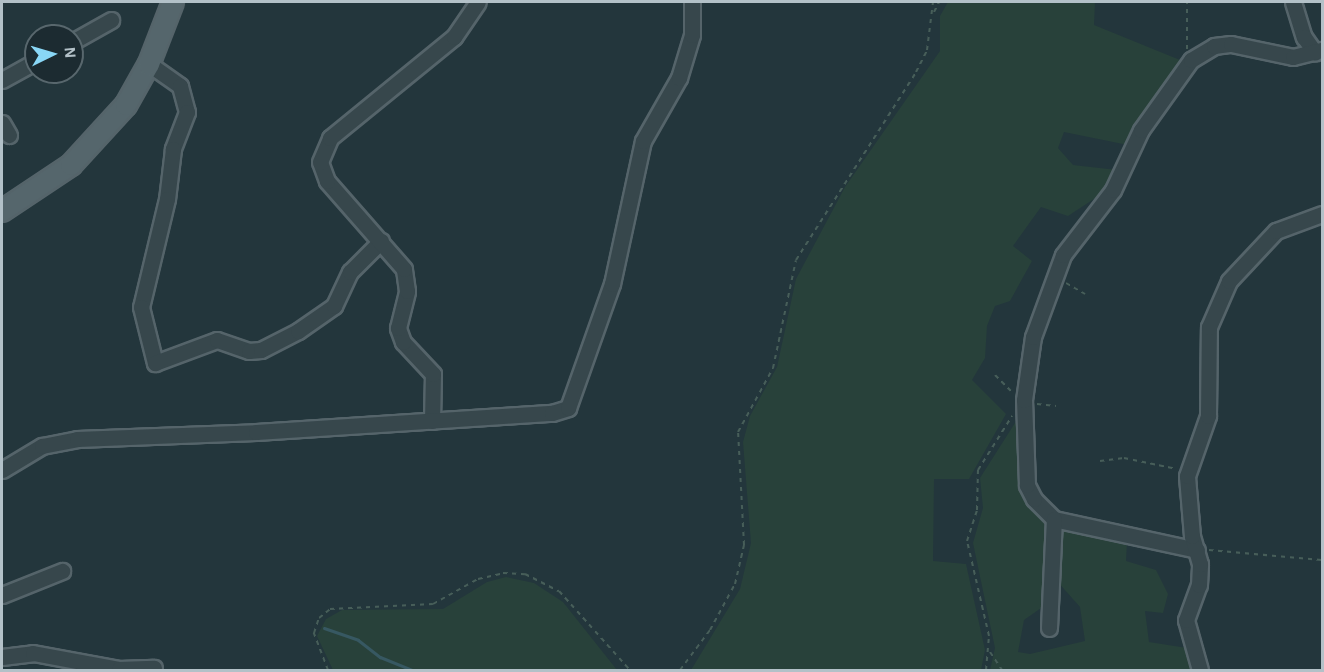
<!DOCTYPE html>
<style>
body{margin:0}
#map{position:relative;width:1324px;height:672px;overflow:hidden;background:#23363c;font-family:"Alegreya Sans",sans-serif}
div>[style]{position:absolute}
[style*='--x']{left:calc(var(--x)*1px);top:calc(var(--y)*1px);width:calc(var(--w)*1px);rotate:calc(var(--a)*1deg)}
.green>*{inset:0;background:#28413a}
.stream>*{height:3px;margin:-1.5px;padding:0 1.5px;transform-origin:1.5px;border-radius:1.5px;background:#375862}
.path>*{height:2px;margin-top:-1px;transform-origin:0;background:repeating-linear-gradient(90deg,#475e59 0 4.5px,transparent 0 9px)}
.roads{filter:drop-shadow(2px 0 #55646a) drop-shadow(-2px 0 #55646a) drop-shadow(0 2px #55646a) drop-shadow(0 -2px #55646a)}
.minor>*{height:15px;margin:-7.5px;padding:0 7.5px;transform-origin:7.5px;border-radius:7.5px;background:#37474c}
.major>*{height:20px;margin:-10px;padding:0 10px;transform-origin:10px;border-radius:10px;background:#55666c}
span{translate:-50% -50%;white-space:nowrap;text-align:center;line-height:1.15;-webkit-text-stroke:6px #1c2b31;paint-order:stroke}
.frame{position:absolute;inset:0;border:3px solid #b3c1c8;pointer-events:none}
.north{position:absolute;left:24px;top:24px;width:60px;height:60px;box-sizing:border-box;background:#1c2b31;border:2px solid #58676d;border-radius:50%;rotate:85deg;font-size:16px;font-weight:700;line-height:24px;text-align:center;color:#b3c1c8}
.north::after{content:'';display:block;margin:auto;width:21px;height:27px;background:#89d7f6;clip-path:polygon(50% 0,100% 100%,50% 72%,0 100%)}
</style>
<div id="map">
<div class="green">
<div style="clip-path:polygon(948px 2px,1095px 2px,1094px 25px,1180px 60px,1128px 145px,1064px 132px,1058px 148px,1073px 165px,1117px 170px,1109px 189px,1068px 216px,1041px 207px,1013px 246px,1032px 261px,1010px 301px,995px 306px,987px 326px,985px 358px,972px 380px,1006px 414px,969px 479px,934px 479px,933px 561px,966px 564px,985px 650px,981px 670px,691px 670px,740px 589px,751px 543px,743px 442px,750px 416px,777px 367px,796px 279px,845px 187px,940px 51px,940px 16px)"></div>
<div style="clip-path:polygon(1020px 415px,1021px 486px,1048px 523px,1044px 606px,1024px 620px,1018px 652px,1030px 654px,1085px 641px,1080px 607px,1056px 580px,1058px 526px,1127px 542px,1126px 561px,1156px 570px,1168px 594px,1163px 613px,1145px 611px,1149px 642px,1187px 648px,1194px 670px,990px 670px,995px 648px,973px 543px,983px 508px,980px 478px)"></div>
<div style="clip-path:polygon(506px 577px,534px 583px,563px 602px,617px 670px,333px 670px,317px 636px,326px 619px,342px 610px,443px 609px,487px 582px)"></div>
</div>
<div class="stream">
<div style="--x:324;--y:628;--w:36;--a:19"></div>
<div style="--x:358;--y:640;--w:28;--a:38"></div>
<div style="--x:380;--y:657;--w:35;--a:22"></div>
</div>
<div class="path">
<div style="--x:934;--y:12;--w:11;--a:-63"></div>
<div style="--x:1187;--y:49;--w:47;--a:-90"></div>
<div style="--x:1066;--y:283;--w:22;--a:30"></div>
<div style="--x:995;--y:375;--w:24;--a:45"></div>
<div style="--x:1037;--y:404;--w:19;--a:6"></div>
<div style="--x:1100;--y:461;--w:24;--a:-7"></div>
<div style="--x:1124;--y:458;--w:54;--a:11.7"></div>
<div style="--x:1209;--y:550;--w:113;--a:5.1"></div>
<div style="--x:990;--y:652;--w:22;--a:56"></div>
<div style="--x:328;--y:670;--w:40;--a:-111"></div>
<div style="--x:314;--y:633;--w:16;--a:-72"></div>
<div style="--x:319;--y:618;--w:14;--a:-39"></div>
<div style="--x:330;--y:609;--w:103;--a:-2.8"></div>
<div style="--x:433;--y:604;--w:51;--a:-29.1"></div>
<div style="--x:478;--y:579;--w:26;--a:-13"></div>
<div style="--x:503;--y:573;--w:22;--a:3"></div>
<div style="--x:525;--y:574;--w:38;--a:27"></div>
<div style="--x:559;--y:591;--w:106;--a:48.1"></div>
<div style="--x:680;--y:670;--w:50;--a:-53.1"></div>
<div style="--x:710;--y:630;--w:52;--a:-61.5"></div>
<div style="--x:735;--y:584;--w:40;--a:-77"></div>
<div style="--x:744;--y:545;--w:113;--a:-93"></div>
<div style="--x:738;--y:432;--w:73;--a:-61.3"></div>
<div style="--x:773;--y:368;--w:110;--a:-78"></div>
<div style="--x:796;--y:260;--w:223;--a:-57.4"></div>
<div style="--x:916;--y:72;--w:25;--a:-63"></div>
<div style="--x:927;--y:50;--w:48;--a:-82.9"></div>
<div style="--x:986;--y:670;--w:34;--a:-85"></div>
<div style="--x:989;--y:636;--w:98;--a:-103"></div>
<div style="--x:967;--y:541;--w:33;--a:-72"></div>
<div style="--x:977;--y:510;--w:40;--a:-88.6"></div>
<div style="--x:978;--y:470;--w:64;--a:-57.8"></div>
</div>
<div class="roads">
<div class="minor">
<div style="--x:1293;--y:2;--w:37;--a:73"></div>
<div style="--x:1304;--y:37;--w:19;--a:55"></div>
<div style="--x:72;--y:42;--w:45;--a:-29.4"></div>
<div style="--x:149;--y:64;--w:38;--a:35"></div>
<div style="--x:180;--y:86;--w:27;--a:75"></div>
<div style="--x:187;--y:112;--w:40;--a:111"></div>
<div style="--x:173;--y:149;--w:50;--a:96.8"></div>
<div style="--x:167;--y:199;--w:111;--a:103.5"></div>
<div style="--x:141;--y:307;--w:58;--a:76"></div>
<div style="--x:155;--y:363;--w:66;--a:-20.4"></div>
<div style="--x:217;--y:340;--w:34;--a:19"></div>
<div style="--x:249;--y:351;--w:12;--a:-5"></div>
<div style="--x:261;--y:350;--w:42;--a:-27.2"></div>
<div style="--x:298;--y:331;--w:44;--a:-34.8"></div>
<div style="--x:334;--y:306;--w:38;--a:-65"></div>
<div style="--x:350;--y:272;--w:44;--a:-45"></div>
<div style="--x:2;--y:80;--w:39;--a:-29"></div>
<div style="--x:2;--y:123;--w:14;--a:60"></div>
<div style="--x:432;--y:421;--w:47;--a:-88.8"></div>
<div style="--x:433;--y:374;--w:44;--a:-133.2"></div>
<div style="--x:403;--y:342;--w:15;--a:-110"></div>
<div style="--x:398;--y:328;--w:38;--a:-76"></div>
<div style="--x:407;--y:291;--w:22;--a:-98"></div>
<div style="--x:404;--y:269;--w:117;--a:-131.2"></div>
<div style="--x:327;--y:181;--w:20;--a:-110"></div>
<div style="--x:320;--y:162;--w:26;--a:-67"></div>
<div style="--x:330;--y:138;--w:160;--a:-39.2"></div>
<div style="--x:454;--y:37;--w:42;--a:-55.6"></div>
<div style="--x:2;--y:470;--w:47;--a:-31"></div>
<div style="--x:42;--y:446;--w:36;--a:-11"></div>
<div style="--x:77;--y:439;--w:179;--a:-2.2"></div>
<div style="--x:256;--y:432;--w:297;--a:-3.7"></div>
<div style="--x:552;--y:413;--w:17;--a:-17"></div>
<div style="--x:568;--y:408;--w:132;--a:-70.5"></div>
<div style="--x:612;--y:284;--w:146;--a:-77.8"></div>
<div style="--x:643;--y:141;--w:73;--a:-60.3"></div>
<div style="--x:679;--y:78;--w:45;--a:-73.2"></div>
<div style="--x:692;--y:35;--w:33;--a:-90"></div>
<div style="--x:1197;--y:550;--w:146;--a:-167.8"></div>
<div style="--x:1054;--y:519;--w:28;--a:-135"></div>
<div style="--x:1034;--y:499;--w:16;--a:-117"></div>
<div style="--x:1027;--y:485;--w:85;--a:-92"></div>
<div style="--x:1024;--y:400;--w:64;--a:-81.9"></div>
<div style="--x:1033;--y:337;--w:87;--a:-69.9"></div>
<div style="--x:1063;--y:255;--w:82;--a:-52.4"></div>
<div style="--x:1113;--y:190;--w:66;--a:-65"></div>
<div style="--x:1141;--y:130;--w:86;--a:-54.5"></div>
<div style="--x:1191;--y:60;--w:27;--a:-31"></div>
<div style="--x:1214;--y:46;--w:17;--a:-7"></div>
<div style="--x:1231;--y:44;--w:63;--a:11.8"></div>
<div style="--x:1293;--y:57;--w:30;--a:-14"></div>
<div style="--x:2;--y:595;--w:65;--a:-21.8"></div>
<div style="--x:1049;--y:628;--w:109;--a:-87.4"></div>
<div style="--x:2;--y:657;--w:31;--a:-7"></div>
<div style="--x:33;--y:653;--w:87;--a:10.5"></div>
<div style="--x:119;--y:669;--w:35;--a:-2"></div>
<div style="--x:1200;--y:670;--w:52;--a:-105.6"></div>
<div style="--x:1186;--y:620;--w:37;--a:-70"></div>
<div style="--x:1199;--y:585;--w:21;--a:-87"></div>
<div style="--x:1200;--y:564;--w:29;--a:-106"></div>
<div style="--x:1192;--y:536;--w:60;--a:-94.8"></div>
<div style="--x:1187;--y:476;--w:64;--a:-70.7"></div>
<div style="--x:1208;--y:416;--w:89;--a:-89.4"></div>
<div style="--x:1209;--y:327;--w:50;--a:-66.5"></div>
<div style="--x:1229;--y:281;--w:69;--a:-46.8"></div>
<div style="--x:1276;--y:231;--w:49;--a:-20.3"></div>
</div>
<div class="major">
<div style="--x:2;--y:211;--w:83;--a:-33.7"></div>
<div style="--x:71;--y:165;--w:81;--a:-47.5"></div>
<div style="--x:126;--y:105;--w:47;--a:-60.7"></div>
<div style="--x:149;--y:64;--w:66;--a:-68.8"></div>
</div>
</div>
<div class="frame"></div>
<div class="north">N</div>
</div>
